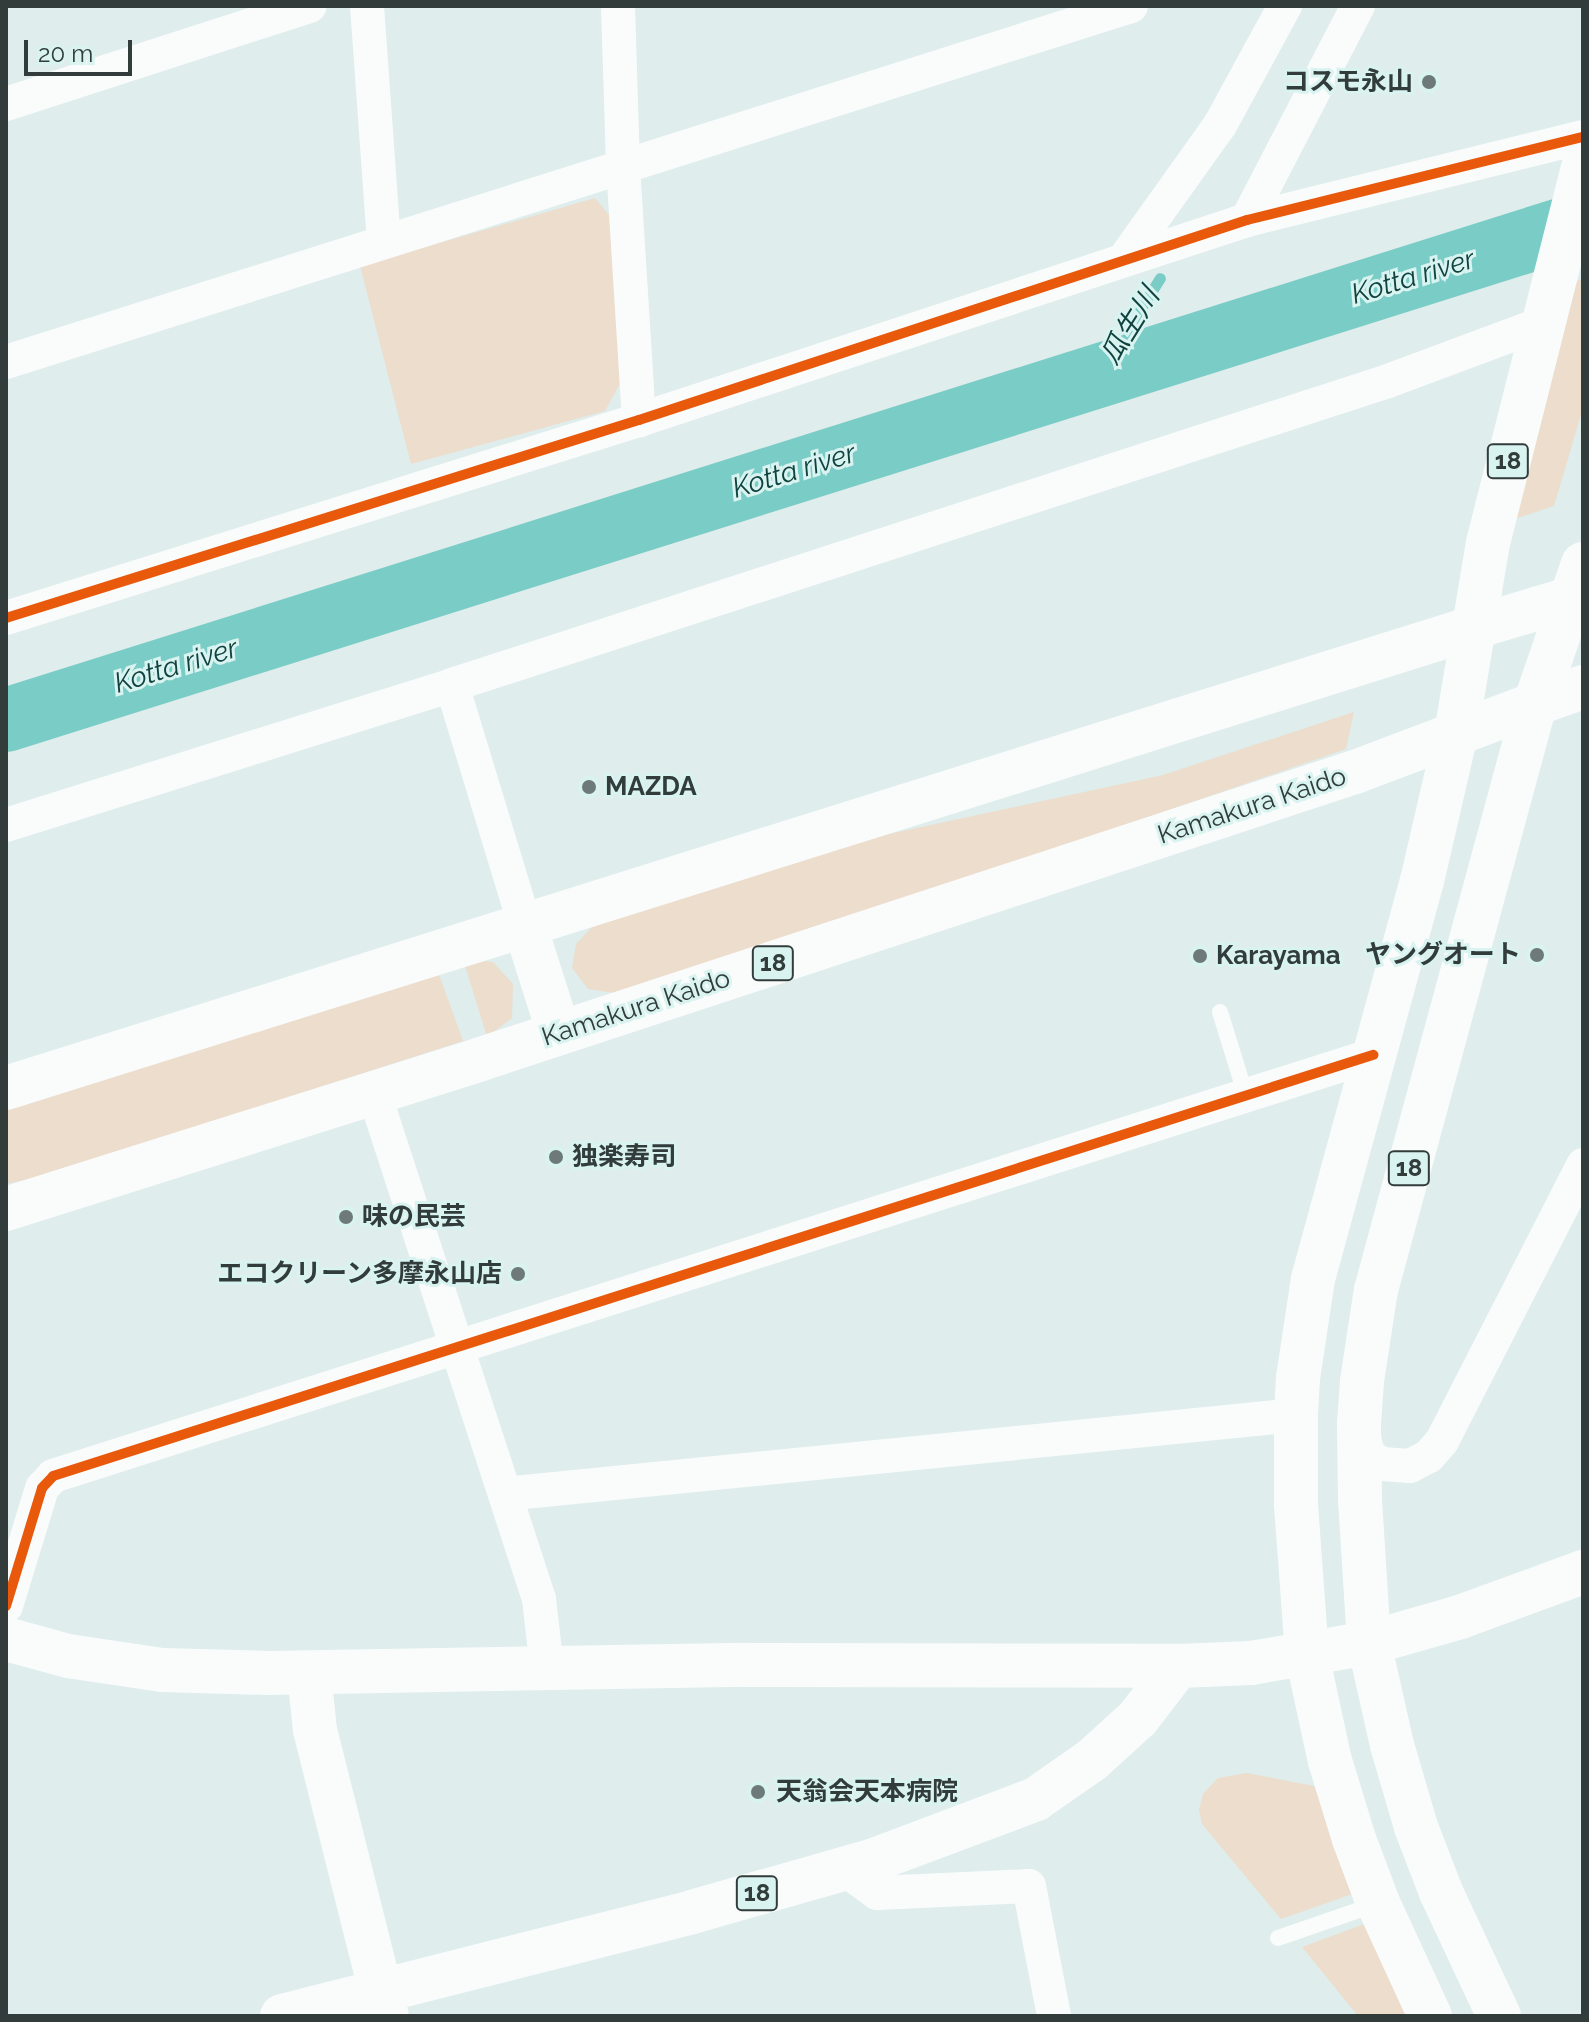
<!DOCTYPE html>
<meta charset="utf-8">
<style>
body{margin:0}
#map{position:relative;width:1589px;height:2022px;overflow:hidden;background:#dfedec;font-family:Raleway,"Noto Sans JP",sans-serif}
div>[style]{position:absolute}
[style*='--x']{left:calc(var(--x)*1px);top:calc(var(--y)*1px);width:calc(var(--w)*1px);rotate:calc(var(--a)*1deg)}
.green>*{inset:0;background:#ecddcc}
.stream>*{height:11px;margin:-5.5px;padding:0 5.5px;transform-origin:5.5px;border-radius:5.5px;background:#7accc6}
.river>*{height:64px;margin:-32px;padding:0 32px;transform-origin:32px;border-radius:32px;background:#7accc6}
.lane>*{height:16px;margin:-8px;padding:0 8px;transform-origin:8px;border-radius:8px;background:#fafcfc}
.street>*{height:34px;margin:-17px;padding:0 17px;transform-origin:17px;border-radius:17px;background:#fafcfc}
.secondary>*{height:44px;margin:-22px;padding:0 22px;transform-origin:22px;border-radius:22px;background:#fafcfc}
.primary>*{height:44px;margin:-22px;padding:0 22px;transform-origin:22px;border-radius:22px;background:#fafcfc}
.cycleway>*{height:10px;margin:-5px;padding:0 5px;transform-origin:5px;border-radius:5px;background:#e8590c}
.dots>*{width:22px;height:22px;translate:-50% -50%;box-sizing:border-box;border:4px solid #d9f3f0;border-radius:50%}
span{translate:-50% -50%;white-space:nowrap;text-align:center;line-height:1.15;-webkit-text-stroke:6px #d9f3f0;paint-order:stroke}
.shield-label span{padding:2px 6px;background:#d9f3f0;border:2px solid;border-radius:6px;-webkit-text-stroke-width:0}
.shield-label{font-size:24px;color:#313c3b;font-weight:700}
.poi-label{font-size:26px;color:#313c3b;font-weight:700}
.right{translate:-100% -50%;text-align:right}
.left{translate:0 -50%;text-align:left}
.street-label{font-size:26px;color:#313c3b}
.water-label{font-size:28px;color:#10433f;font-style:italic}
.frame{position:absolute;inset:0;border:8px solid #313c3b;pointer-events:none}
.scale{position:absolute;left:24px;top:40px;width:108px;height:36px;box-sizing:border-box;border:4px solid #313c3b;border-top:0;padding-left:10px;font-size:24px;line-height:28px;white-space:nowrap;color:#313c3b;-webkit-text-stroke:6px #d9f3f0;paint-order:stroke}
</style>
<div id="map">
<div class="green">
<div style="clip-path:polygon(595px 198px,609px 215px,625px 374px,605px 411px,411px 464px,360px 266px)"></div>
<div style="clip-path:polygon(1583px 279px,1583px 408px,1554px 506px,1515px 519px,1569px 284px)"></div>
<div style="clip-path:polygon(1354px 712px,1346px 749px,909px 900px,614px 993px,588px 989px,572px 968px,576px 944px,595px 924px,875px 837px,1163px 775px)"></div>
<div style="clip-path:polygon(463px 959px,493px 962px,513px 984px,512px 1018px,487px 1037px)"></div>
<div style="clip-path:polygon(437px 969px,463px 1041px,46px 1175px,6px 1184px,6px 1107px)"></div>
<div style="clip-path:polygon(1247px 1773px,1314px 1786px,1358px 1892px,1281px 1919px,1202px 1824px,1199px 1810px,1203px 1794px,1218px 1778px)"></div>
<div style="clip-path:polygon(1370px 1922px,1409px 2016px,1358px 2016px,1302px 1947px)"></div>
</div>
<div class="stream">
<div style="--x:1100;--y:374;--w:113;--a:-58"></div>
</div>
<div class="river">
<div style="--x:6;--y:720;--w:1653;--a:-17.49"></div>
</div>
<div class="lane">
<div style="--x:1220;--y:1012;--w:88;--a:72.8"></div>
<div style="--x:1278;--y:1938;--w:104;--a:-19.1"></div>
</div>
<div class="street">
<div style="--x:367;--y:6;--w:236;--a:85.9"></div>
<div style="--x:618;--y:6;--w:160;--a:88.2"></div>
<div style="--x:623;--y:166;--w:255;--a:86.4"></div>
<div style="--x:6;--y:104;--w:319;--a:-17.9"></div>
<div style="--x:1247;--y:220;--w:241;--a:-62.6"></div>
<div style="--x:1125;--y:258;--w:163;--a:-54.5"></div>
<div style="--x:1220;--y:125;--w:136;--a:-61.4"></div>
<div style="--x:6;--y:362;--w:1180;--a:-17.56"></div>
<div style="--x:6;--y:618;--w:663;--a:-17.37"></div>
<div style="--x:639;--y:420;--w:640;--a:-18.21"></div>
<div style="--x:1247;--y:220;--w:346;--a:-13.9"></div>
<div style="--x:452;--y:685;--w:252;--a:73.1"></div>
<div style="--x:6;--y:825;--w:467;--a:-17.4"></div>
<div style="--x:452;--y:685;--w:984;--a:-17.99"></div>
<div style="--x:1388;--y:381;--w:163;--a:-20.4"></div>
<div style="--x:374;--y:1093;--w:532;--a:71.94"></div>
<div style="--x:539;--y:1599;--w:69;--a:83.4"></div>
<div style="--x:1360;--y:1425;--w:32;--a:74"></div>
<div style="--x:1369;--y:1456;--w:15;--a:32"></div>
<div style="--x:1382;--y:1464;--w:28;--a:4"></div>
<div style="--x:1410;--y:1466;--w:21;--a:-28"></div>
<div style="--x:1429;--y:1456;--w:20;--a:-49"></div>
<div style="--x:1442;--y:1441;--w:310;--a:-62.9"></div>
<div style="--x:505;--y:1494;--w:795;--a:-5.7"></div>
<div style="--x:6;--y:1606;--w:123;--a:-73"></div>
<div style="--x:42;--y:1488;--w:16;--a:-47"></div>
<div style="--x:53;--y:1476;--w:1386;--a:-17.69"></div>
<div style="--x:843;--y:1868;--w:42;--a:36.3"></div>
<div style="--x:877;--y:1893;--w:152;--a:-2.6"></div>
<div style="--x:1029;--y:1886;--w:132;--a:79.1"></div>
</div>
<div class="secondary">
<div style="--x:1472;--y:628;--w:116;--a:-16.6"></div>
<div style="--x:1535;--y:704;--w:51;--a:-19.5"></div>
<div style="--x:6;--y:1639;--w:64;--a:15.3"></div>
<div style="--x:68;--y:1656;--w:95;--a:8.5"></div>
<div style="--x:162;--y:1670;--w:107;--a:1.6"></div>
<div style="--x:269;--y:1673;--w:477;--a:-1"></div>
<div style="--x:746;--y:1665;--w:432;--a:0.1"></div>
<div style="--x:1307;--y:1655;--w:108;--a:77.8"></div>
<div style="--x:1330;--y:1761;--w:82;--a:72.9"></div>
<div style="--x:1354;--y:1839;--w:68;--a:69.4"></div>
<div style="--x:1378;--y:1903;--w:124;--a:65.3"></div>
<div style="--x:309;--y:1673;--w:57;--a:84"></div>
<div style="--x:315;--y:1730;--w:295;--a:75.9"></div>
<div style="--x:1499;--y:2016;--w:137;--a:-115.1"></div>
<div style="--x:1441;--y:1892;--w:70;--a:-111"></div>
<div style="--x:1416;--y:1827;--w:85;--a:-106.3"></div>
<div style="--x:1392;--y:1745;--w:105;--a:-102.7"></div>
<div style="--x:1369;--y:1643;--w:95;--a:-15.9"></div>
<div style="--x:1460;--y:1617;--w:131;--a:-20.1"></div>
</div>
<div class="primary">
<div style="--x:525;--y:926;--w:112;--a:72.4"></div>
<div style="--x:6;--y:1088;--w:1536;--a:-17.42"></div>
<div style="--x:6;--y:1209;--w:498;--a:-17.5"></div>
<div style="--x:481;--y:1059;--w:920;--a:-18.18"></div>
<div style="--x:1355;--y:772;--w:192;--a:-20.7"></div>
<div style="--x:1307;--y:1655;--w:151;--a:-94.2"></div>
<div style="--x:1296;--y:1504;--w:89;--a:-90"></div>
<div style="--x:1296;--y:1415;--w:37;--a:-87"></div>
<div style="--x:1298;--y:1378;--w:100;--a:-81.4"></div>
<div style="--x:1313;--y:1279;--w:413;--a:-74.7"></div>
<div style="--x:1422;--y:881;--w:151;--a:-77"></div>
<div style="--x:1456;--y:734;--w:194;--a:-80.5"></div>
<div style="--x:1488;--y:543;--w:387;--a:-75.8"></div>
<div style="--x:282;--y:2016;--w:423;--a:-14.2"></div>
<div style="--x:692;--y:1912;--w:189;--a:-15.9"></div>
<div style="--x:874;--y:1860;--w:173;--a:-20.6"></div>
<div style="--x:1036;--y:1799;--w:68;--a:-34.9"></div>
<div style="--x:1092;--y:1760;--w:62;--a:-42.4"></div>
<div style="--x:1138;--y:1718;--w:66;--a:-52.4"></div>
<div style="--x:1178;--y:1666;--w:73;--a:-2.4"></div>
<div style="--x:1251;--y:1663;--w:120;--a:-9.6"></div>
<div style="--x:1369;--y:1643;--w:144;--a:-93.6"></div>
<div style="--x:1360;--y:1499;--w:75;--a:-90.8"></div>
<div style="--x:1359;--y:1424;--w:43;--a:-86"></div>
<div style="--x:1362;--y:1381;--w:92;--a:-81.3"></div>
<div style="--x:1376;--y:1290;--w:607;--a:-74.82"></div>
<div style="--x:1535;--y:704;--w:148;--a:-71.1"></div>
</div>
<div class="cycleway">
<div style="--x:6;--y:618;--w:663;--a:-17.37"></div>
<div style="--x:639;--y:420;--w:640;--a:-18.21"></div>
<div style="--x:1247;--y:220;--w:346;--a:-13.9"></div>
<div style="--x:6;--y:1606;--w:123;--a:-73"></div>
<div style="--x:42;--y:1488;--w:16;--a:-47"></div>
<div style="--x:53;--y:1476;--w:1386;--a:-17.69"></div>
</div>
<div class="dots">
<div style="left:1429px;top:82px;background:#6e7a79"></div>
<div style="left:589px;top:787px;background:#6e7a79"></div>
<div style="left:1537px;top:955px;background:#6e7a79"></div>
<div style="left:1200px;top:956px;background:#6e7a79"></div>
<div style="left:556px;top:1157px;background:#6e7a79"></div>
<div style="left:346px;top:1217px;background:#6e7a79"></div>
<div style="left:518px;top:1274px;background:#6e7a79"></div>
<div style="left:758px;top:1792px;background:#6e7a79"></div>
</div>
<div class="shield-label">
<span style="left:1508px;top:461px">18</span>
<span style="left:773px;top:963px">18</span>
<span style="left:1409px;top:1168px">18</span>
<span style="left:757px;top:1893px">18</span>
</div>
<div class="poi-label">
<span class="right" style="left:1413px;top:82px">コスモ永山</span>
<span class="left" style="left:605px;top:787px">MAZDA</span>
<span class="right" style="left:1521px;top:955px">ヤングオート</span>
<span class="left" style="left:1216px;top:956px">Karayama</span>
<span class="left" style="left:572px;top:1157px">独楽寿司</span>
<span class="left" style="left:362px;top:1217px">味の民芸</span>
<span class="right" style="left:502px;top:1274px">エコクリーン多摩永山店</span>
<span class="left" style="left:776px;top:1792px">天翁会天本病院</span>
</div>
<div class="street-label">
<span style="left:1252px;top:806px;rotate:-18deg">Kamakura Kaido</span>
<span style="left:636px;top:1008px;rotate:-18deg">Kamakura Kaido</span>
</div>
<div class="water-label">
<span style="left:1413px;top:277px;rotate:-17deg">Kotta river</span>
<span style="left:1130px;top:326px;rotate:-58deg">瓜生川</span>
<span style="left:794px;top:471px;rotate:-17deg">Kotta river</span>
<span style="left:176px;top:666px;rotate:-17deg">Kotta river</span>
</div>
<div class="frame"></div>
<div class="scale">20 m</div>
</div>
